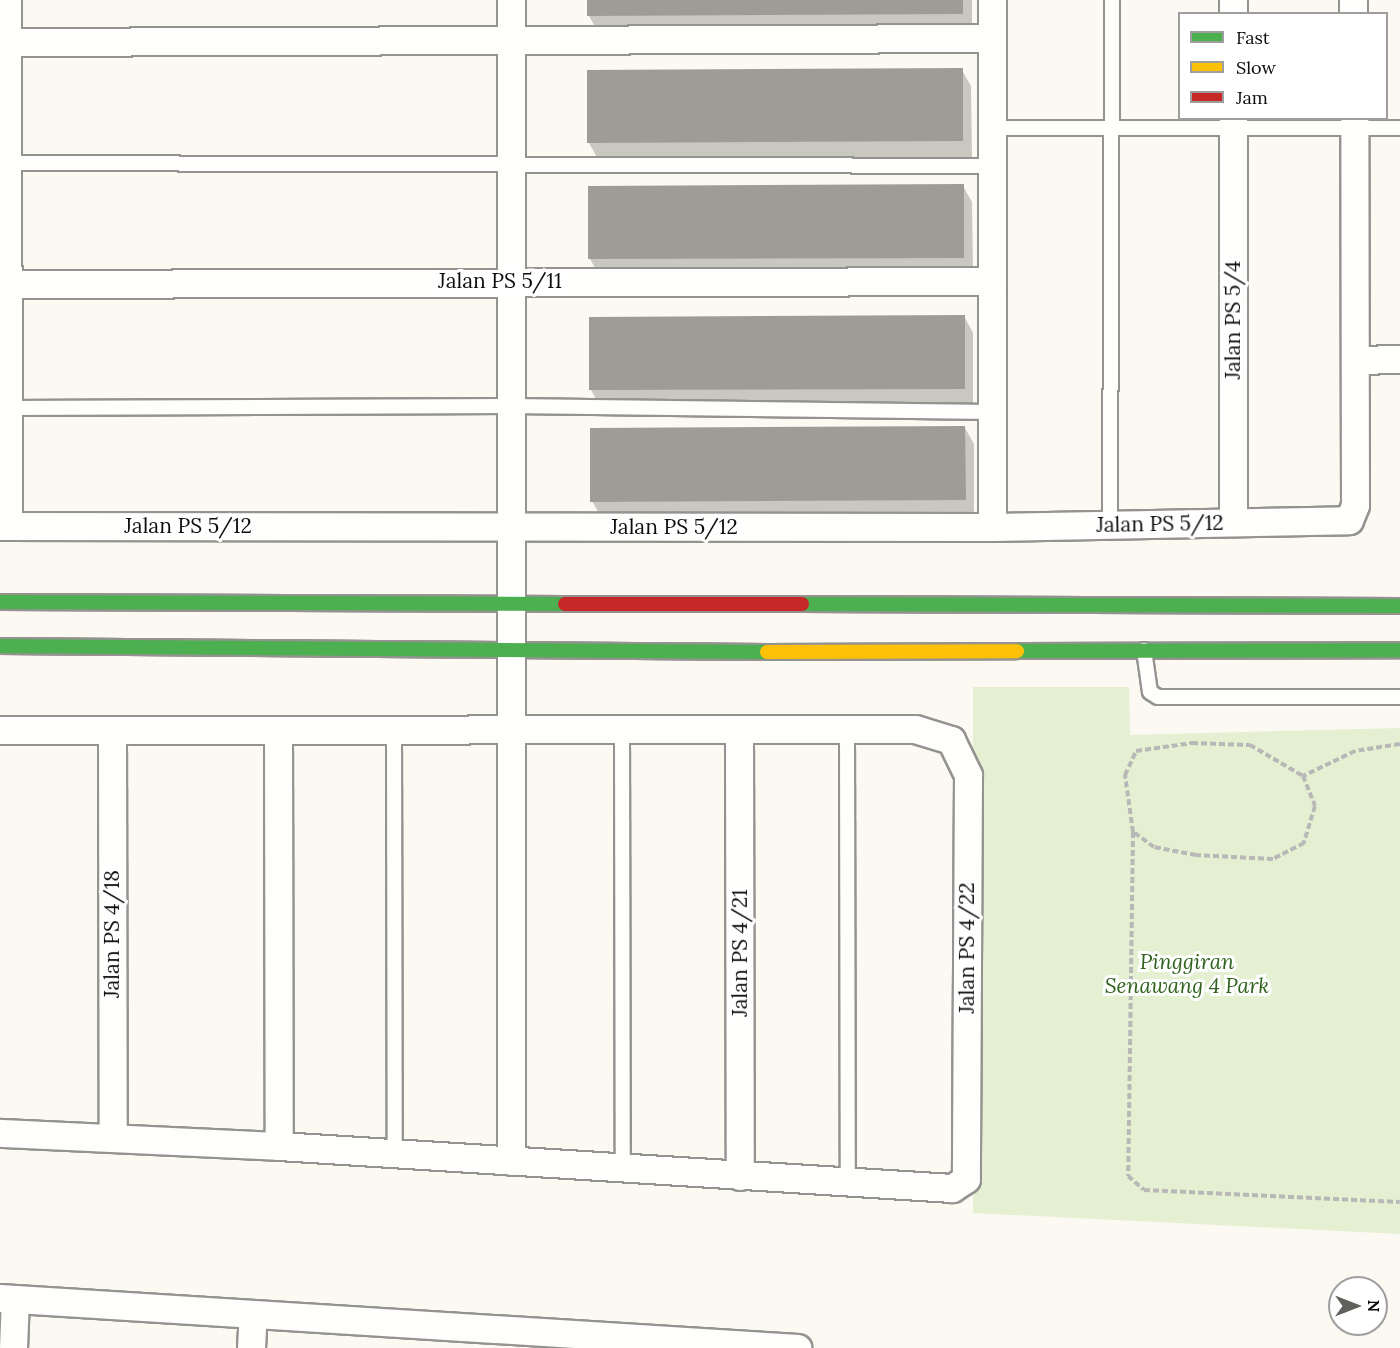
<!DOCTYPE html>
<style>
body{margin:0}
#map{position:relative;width:1400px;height:1348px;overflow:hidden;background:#fbf9f1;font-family:Lora,serif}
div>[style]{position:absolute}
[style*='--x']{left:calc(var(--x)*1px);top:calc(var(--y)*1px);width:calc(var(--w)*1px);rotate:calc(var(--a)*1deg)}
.green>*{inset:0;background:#e5f0d2}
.shadow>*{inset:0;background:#0003}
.building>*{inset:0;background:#9e9c97}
.path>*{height:4px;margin-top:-2px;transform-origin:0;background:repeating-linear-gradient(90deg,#b8b8b6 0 6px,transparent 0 9px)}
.roads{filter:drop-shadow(2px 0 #949390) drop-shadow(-2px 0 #949390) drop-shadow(0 2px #949390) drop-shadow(0 -2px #949390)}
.lane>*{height:14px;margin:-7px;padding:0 7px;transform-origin:7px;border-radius:7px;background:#fefefd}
.street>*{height:27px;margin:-13.5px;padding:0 13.5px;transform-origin:13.5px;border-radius:13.5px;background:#fefefd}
.fast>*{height:14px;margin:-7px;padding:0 7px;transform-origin:7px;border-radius:7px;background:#4caf50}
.slow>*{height:14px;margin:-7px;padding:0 7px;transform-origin:7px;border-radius:7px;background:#ffc107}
.jam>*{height:14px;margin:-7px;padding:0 7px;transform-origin:7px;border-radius:7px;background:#c62828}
span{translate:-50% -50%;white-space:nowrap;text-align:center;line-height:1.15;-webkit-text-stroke:6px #fff;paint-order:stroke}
.street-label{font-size:21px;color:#0d0d0d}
.park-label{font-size:21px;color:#30641e;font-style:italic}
.legend{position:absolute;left:1178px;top:12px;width:210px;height:108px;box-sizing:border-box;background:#fff;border:2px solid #9e9e9e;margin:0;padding:8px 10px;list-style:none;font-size:18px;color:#0d0d0d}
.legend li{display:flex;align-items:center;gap:12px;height:30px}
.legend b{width:30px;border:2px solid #9e9e9e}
.north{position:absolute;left:1328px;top:1276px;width:60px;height:60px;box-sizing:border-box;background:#fff;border:2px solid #9e9e9e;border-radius:50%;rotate:90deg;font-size:16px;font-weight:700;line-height:24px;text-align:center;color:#0d0d0d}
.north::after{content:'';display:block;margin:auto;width:21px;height:27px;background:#60605d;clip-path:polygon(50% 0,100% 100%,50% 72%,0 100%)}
</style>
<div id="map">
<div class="green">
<div style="clip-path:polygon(973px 687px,1129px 687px,1130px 735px,1400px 728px,1400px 1234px,973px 1213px)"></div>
</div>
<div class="shadow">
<div style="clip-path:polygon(589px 0,972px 0,972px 30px,598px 32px,589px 16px)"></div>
<div style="clip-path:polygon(962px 70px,971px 86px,972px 157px,598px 159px,589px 143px)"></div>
<div style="clip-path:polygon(963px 186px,972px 202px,973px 273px,599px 275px,590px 259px,589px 188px)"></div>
<div style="clip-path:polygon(964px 316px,973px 333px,973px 404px,600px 406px,591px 390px,591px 318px)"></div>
<div style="clip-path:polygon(965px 428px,974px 444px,974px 516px,601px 517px,592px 501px)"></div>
</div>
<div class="building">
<div style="clip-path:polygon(587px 0,963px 0,963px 14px,587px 16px)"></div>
<div style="clip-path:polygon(963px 68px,963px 141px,587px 143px,587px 70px)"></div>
<div style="clip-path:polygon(964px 184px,964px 258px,588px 259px,588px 186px)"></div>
<div style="clip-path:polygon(965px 315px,965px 389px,589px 390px,589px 317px)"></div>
<div style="clip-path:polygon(965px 426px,966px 500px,590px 502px,590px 428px)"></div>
</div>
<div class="path">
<div style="--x:1400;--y:744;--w:46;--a:171.2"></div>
<div style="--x:1355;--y:751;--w:58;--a:154.3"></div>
<div style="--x:1303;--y:776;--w:32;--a:68"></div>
<div style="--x:1315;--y:806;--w:39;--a:107"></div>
<div style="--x:1304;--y:843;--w:35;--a:153"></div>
<div style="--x:1273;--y:859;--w:77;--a:-177"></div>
<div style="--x:1196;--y:855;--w:43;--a:-169.2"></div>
<div style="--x:1154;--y:847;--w:26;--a:-144"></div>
<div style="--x:1133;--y:832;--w:344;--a:90.8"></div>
<div style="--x:1128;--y:1176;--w:21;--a:41"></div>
<div style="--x:1144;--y:1190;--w:256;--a:2.7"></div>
<div style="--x:1133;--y:832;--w:58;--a:-98"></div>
<div style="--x:1125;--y:775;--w:26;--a:-65"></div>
<div style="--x:1136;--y:751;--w:57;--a:-8.1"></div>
<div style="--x:1192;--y:743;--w:58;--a:2"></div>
<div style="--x:1250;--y:745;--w:61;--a:30.3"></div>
</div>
<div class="roads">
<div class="lane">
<div style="--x:992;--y:128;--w:408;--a:0"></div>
<div style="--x:7;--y:163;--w:985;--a:0.17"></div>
<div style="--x:8;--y:408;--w:503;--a:-0.23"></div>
<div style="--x:511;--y:406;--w:481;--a:0.7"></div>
<div style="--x:1110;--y:525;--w:525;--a:-89.78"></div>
<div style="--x:1144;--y:650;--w:42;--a:81.9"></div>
<div style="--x:1150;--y:692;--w:9;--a:32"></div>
<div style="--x:1158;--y:697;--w:242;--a:0"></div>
<div style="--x:622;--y:729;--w:439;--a:89.9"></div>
<div style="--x:847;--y:729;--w:454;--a:89.9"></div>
<div style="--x:394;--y:730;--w:423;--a:89.9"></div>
</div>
<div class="street">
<div style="--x:7;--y:0;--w:526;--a:89.89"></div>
<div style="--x:992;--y:0;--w:527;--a:90"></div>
<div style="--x:1233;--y:0;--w:14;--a:90"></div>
<div style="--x:1353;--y:0;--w:14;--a:90"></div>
<div style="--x:7;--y:42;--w:985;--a:-0.23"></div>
<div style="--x:1233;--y:118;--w:404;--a:90"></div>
<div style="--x:8;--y:284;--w:984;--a:-0.17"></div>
<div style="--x:1356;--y:360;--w:44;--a:-1.3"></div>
<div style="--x:0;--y:526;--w:992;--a:0.06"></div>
<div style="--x:992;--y:527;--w:357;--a:-1.1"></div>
<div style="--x:1349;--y:520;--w:16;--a:-68"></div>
<div style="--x:1355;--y:505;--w:387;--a:-90.1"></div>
<div style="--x:739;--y:729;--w:447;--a:89.9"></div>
<div style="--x:0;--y:730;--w:915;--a:-0.06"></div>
<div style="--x:915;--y:729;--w:38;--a:17"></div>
<div style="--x:951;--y:740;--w:39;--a:64"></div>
<div style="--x:968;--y:775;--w:404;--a:90.3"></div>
<div style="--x:966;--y:1179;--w:17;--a:147"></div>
<div style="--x:952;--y:1188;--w:674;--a:-176.43"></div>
<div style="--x:279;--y:1146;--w:279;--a:-177.3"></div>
<div style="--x:112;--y:730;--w:408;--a:89.9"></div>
<div style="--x:278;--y:730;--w:416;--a:89.9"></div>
<div style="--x:511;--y:1161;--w:1161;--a:-90"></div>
<div style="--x:0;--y:1298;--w:799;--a:3.59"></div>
<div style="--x:13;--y:1348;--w:49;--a:-87.7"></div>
<div style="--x:251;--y:1348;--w:34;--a:-87"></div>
</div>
<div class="fast">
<div style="--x:0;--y:602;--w:565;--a:0.2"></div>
<div style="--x:802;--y:604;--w:598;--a:0.19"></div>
<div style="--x:0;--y:646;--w:767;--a:0.45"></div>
<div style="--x:1017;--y:651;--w:383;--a:-0.1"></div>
</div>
<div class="slow">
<div style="--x:767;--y:652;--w:250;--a:-0.2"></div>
</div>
<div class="jam">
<div style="--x:565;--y:604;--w:237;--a:0"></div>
</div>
</div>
<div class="street-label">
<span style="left:500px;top:281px">Jalan PS 5/11</span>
<span style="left:1233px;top:320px;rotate:-90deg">Jalan PS 5/4</span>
<span style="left:1160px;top:524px;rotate:-1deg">Jalan PS 5/12</span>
<span style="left:188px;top:526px">Jalan PS 5/12</span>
<span style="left:674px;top:527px">Jalan PS 5/12</span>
<span style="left:112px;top:934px;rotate:-90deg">Jalan PS 4/18</span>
<span style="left:967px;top:948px;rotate:-90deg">Jalan PS 4/22</span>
<span style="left:740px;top:953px;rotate:-90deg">Jalan PS 4/21</span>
</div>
<div class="park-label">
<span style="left:1187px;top:974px">Pinggiran<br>Senawang 4 Park</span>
</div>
<ul class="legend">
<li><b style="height:8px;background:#4caf50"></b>Fast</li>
<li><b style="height:8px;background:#ffc107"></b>Slow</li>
<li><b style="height:8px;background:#c62828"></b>Jam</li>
</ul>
<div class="north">N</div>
</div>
